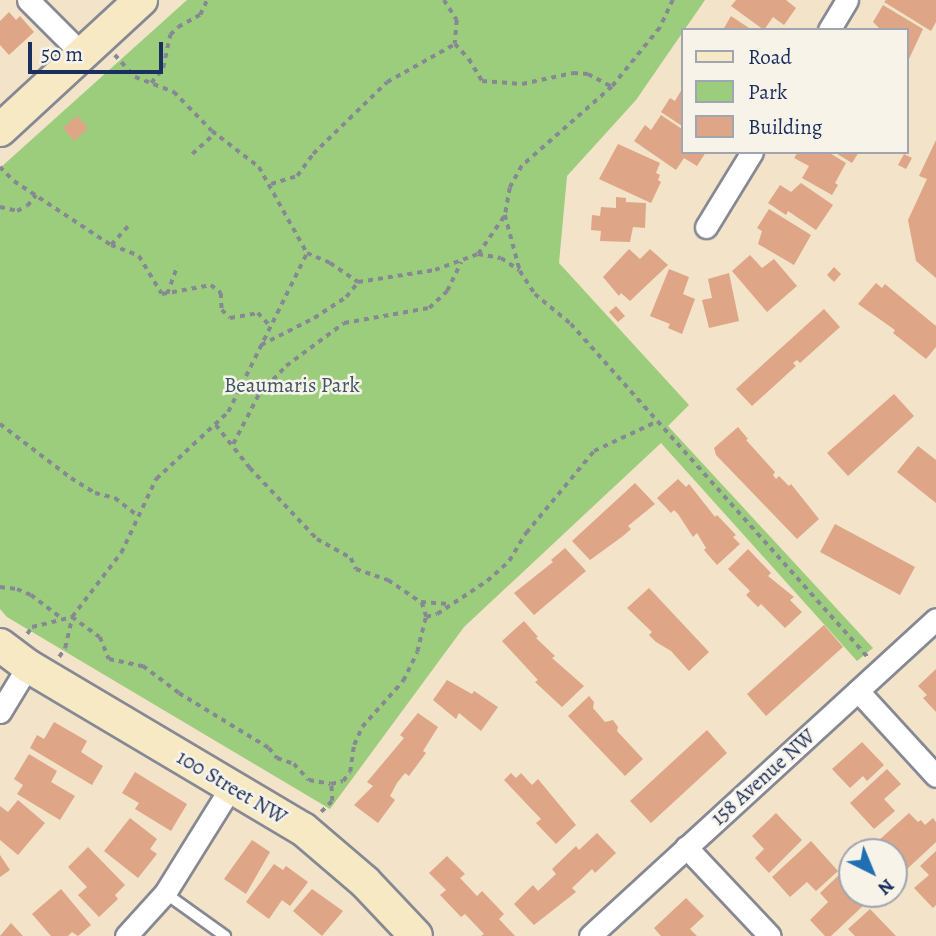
<!DOCTYPE html>
<style>
body{margin:0}
#map{position:relative;width:936px;height:936px;overflow:hidden;background:#f2e3c9;font-family:Alegreya,serif}
div>[style]{position:absolute}
[style*='--x']{left:calc(var(--x)*1px);top:calc(var(--y)*1px);width:calc(var(--w)*1px);rotate:calc(var(--a)*1deg)}
.green>*{inset:0;background:#9ccd7c}
.building>*{inset:0;background:#dea587}
.path>*{height:3.5px;margin-top:-1.75px;transform-origin:0;background:repeating-linear-gradient(90deg,#868994 0 5px,transparent 0 10px)}
.roads{filter:drop-shadow(2px 0 #868994) drop-shadow(-2px 0 #868994) drop-shadow(0 2px #868994) drop-shadow(0 -2px #868994)}
.lane>*{height:10px;margin:-5px;padding:0 5px;transform-origin:5px;border-radius:5px;background:#fff}
.street>*{height:21px;margin:-10.5px;padding:0 10.5px;transform-origin:10.5px;border-radius:10.5px;background:#fff}
.secondary>*{height:32px;margin:-16px;padding:0 16px;transform-origin:16px;border-radius:16px;background:#f6e9c3}
span{translate:-50% -50%;white-space:nowrap;text-align:center;line-height:1.15;-webkit-text-stroke:5px #f7f3e8;paint-order:stroke}
.park-label{font-size:21px;color:#3b5666}
.street-label{font-size:21px;color:#1b2f5e}
.legend{position:absolute;left:681px;top:28px;width:228px;height:126px;box-sizing:border-box;background:#f7f3e8;border:2px solid #9fa5b1;margin:0;padding:9px 12px;list-style:none;font-size:21px;color:#1b2f5e}
.legend li{display:flex;align-items:center;gap:14px;height:35px}
.legend b{width:35px;border:2px solid #9fa5b1}
.north{position:absolute;left:838px;top:838px;width:70px;height:70px;box-sizing:border-box;background:#f7f3e8;border:2px solid #9fa5b1;border-radius:50%;rotate:137deg;font-size:19px;font-weight:700;line-height:28px;text-align:center;color:#1b2f5e}
.north::after{content:'';display:block;margin:auto;width:24px;height:32px;background:#1f6fb2;clip-path:polygon(50% 0,100% 100%,50% 72%,0 100%)}
.scale{position:absolute;left:28px;top:42px;width:135px;height:32px;box-sizing:border-box;border:4px solid #1b2f5e;border-top:0;padding-left:9px;font-size:21px;line-height:24px;white-space:nowrap;color:#1b2f5e;-webkit-text-stroke:5px #f7f3e8;paint-order:stroke}
</style>
<div id="map">
<div class="green">
<div style="clip-path:polygon(187px 0,705px 0,636px 100px,567px 176px,559px 263px,689px 405px,668px 426px,873px 648px,857px 661px,661px 443px,464px 627px,330px 809px,7px 617px,0 609px,0 168px)"></div>
</div>
<div class="building">
<div style="clip-path:polygon(736px 0,786px 0,796px 8px,784px 25px,773px 17px,764px 30px,731px 6px)"></div>
<div style="clip-path:polygon(886px 0,936px 0,936px 22px,931px 31px,884px 2px)"></div>
<div style="clip-path:polygon(883px 5px,923px 29px,909px 59px,906px 60px,906px 30px,881px 30px,873px 22px)"></div>
<div style="clip-path:polygon(9px 12px,16px 20px,20px 16px,34px 32px,9px 55px,0 45px,0 21px)"></div>
<div style="clip-path:polygon(731px 16px,752px 30px,723px 30px)"></div>
<div style="clip-path:polygon(682px 89px,682px 126px,661px 112px,670px 98px,675px 101px)"></div>
<div style="clip-path:polygon(661px 115px,682px 129px,682px 152px,706px 152px,697px 166px,684px 158px,676px 170px,634px 141px,645px 125px,651px 130px)"></div>
<div style="clip-path:polygon(77px 116px,88px 128px,74px 141px,63px 128px)"></div>
<div style="clip-path:polygon(936px 140px,936px 278px,916px 261px,908px 220px,927px 179px,919px 176px)"></div>
<div style="clip-path:polygon(618px 144px,660px 163px,656px 173px,660px 175px,658px 180px,661px 182px,651px 203px,599px 179px)"></div>
<div style="clip-path:polygon(798px 152px,828px 152px,846px 163px,835px 183px,838px 185px,832px 195px,802px 178px,809px 166px,794px 158px)"></div>
<div style="clip-path:polygon(834px 152px,859px 152px,852px 163px)"></div>
<div style="clip-path:polygon(904px 154px,912px 158px,906px 169px,898px 165px)"></div>
<div style="clip-path:polygon(801px 183px,833px 205px,816px 230px,788px 211px,786px 215px,768px 203px,780px 185px,791px 192px)"></div>
<div style="clip-path:polygon(616px 197px,626px 198px,626px 202px,646px 203px,645px 228px,633px 227px,630px 242px,600px 241px,601px 231px,591px 230px,592px 215px,600px 216px,601px 207px,616px 208px)"></div>
<div style="clip-path:polygon(769px 209px,811px 235px,794px 265px,758px 244px,762px 231px,757px 228px)"></div>
<div style="clip-path:polygon(629px 249px,640px 259px,650px 249px,668px 265px,630px 301px,621px 293px,619px 296px,603px 277px)"></div>
<div style="clip-path:polygon(750px 255px,762px 268px,774px 259px,797px 286px,767px 312px,732px 271px)"></div>
<div style="clip-path:polygon(834px 267px,841px 274px,834px 282px,827px 275px)"></div>
<div style="clip-path:polygon(669px 269px,689px 277px,683px 294px,695px 299px,682px 334px,668px 328px,670px 324px,650px 316px)"></div>
<div style="clip-path:polygon(729px 273px,739px 321px,709px 328px,702px 300px,712px 298px,708px 279px)"></div>
<div style="clip-path:polygon(876px 283px,882px 288px,885px 284px,936px 326px,936px 347px,926px 359px,893px 333px,895px 330px,858px 304px)"></div>
<div style="clip-path:polygon(616px 306px,625px 316px,618px 322px,609px 312px)"></div>
<div style="clip-path:polygon(824px 309px,840px 327px,800px 363px,797px 360px,793px 363px,796px 366px,752px 406px,736px 389px)"></div>
<div style="clip-path:polygon(894px 394px,914px 416px,848px 476px,827px 453px)"></div>
<div style="clip-path:polygon(738px 427px,748px 439px,746px 440px,775px 472px,773px 475px,776px 479px,779px 476px,789px 486px,791px 484px,819px 519px,797px 539px,716px 455px,714px 448px)"></div>
<div style="clip-path:polygon(918px 446px,936px 460px,936px 503px,897px 472px)"></div>
<div style="clip-path:polygon(678px 479px,686px 487px,689px 484px,715px 517px,717px 515px,736px 535px,733px 537px,740px 544px,717px 565px,704px 550px,706px 548px,697px 533px,693px 537px,678px 514px,674px 510px,671px 513px,657px 498px)"></div>
<div style="clip-path:polygon(635px 483px,655px 504px,628px 526px,631px 529px,623px 536px,590px 560px,572px 541px)"></div>
<div style="clip-path:polygon(835px 524px,915px 567px,900px 595px,820px 552px)"></div>
<div style="clip-path:polygon(565px 548px,586px 571px,534px 615px,514px 593px,553px 562px,551px 560px)"></div>
<div style="clip-path:polygon(748px 549px,771px 573px,768px 576px,794px 597px,790px 600px,802px 612px,785px 628px,761px 604px,758px 607px,746px 595px,750px 591px,728px 569px)"></div>
<div style="clip-path:polygon(649px 588px,709px 652px,689px 671px,671px 651px,656px 642px,649px 635px,652px 632px,627px 608px)"></div>
<div style="clip-path:polygon(524px 621px,538px 637px,536px 638px,555px 656px,552px 658px,584px 686px,562px 707px,535px 682px,538px 680px,502px 641px)"></div>
<div style="clip-path:polygon(824px 625px,843px 647px,766px 716px,747px 694px)"></div>
<div style="clip-path:polygon(936px 669px,936px 712px,923px 698px,927px 695px,918px 686px)"></div>
<div style="clip-path:polygon(447px 680px,472px 694px,474px 691px,498px 707px,481px 731px,459px 713px,456px 719px,433px 700px)"></div>
<div style="clip-path:polygon(589px 696px,594px 702px,593px 708px,605px 722px,613px 720px,618px 727px,617px 731px,643px 759px,625px 776px,568px 716px)"></div>
<div style="clip-path:polygon(418px 713px,438px 727px,423px 751px,426px 753px,409px 776px,405px 773px,397px 783px,390px 796px,395px 800px,378px 823px,354px 805px,373px 786px,367px 782px,404px 738px,400px 735px)"></div>
<div style="clip-path:polygon(54px 722px,87px 741px,81px 752px,103px 766px,92px 785px,30px 748px,37px 735px,44px 739px)"></div>
<div style="clip-path:polygon(707px 730px,727px 753px,651px 823px,630px 801px)"></div>
<div style="clip-path:polygon(862px 742px,884px 765px,867px 781px,863px 776px,850px 788px,832px 769px)"></div>
<div style="clip-path:polygon(29px 754px,57px 771px,51px 782px,75px 796px,60px 820px,17px 794px,23px 785px,14px 779px)"></div>
<div style="clip-path:polygon(887px 769px,901px 784px,884px 799px,895px 811px,874px 829px,850px 803px)"></div>
<div style="clip-path:polygon(135px 772px,187px 804px,171px 831px,135px 809px,139px 803px,122px 793px)"></div>
<div style="clip-path:polygon(511px 773px,516px 778px,521px 773px,532px 785px,538px 779px,576px 825px,556px 844px,536px 823px,541px 819px,504px 780px)"></div>
<div style="clip-path:polygon(18px 800px,45px 823px,18px 855px,0 840px,0 806px,8px 812px)"></div>
<div style="clip-path:polygon(776px 813px,802px 840px,769px 873px,755px 858px,764px 849px,752px 836px)"></div>
<div style="clip-path:polygon(909px 813px,918px 822px,921px 820px,925px 825px,933px 818px,936px 822px,936px 842px,905px 871px,894px 859px,894px 852px,888px 852px,878px 841px)"></div>
<div style="clip-path:polygon(130px 818px,157px 839px,150px 849px,157px 854px,138px 878px,104px 851px)"></div>
<div style="clip-path:polygon(597px 833px,616px 853px,595px 873px,592px 869px,572px 888px,576px 892px,534px 925px,514px 904px,533px 885px,538px 891px,556px 874px,552px 869px,576px 846px,579px 850px)"></div>
<div style="clip-path:polygon(252px 840px,270px 852px,246px 894px,224px 879px)"></div>
<div style="clip-path:polygon(811px 841px,838px 871px,816px 891px,807px 882px,790px 897px,772px 877px)"></div>
<div style="clip-path:polygon(88px 847px,125px 885px,115px 895px,118px 899px,99px 917px,78px 895px,87px 887px,68px 867px)"></div>
<div style="clip-path:polygon(936px 851px,936px 905px,933px 908px,914px 888px,929px 875px,920px 866px)"></div>
<div style="clip-path:polygon(0 855px,10px 870px,0 877px)"></div>
<div style="clip-path:polygon(447px 856px,465px 874px,460px 878px,477px 896px,482px 891px,504px 914px,499px 919px,515px 936px,481px 936px,484px 934px,465px 914px,461px 917px,440px 895px,446px 890px,429px 873px)"></div>
<div style="clip-path:polygon(274px 864px,283px 870px,286px 866px,308px 882px,290px 906px,282px 900px,269px 919px,246px 902px)"></div>
<div style="clip-path:polygon(839px 875px,852px 889px,852px 894px,857px 894px,866px 903px,831px 936px,825px 936px,810px 920px,828px 902px,820px 893px)"></div>
<div style="clip-path:polygon(61px 889px,91px 925px,78px 936px,72px 932px,68px 936px,51px 936px,32px 914px)"></div>
<div style="clip-path:polygon(312px 889px,343px 911px,322px 936px,293px 911px)"></div>
<div style="clip-path:polygon(686px 898px,704px 916px,690px 929px,697px 936px,661px 936px,654px 928px)"></div>
<div style="clip-path:polygon(870px 909px,896px 936px,855px 936px,848px 929px)"></div>
<div style="clip-path:polygon(11px 923px,23px 936px,0 936px)"></div>
</div>
<div class="path">
<div style="--x:444;--y:0;--w:24;--a:57"></div>
<div style="--x:457;--y:20;--w:24;--a:95"></div>
<div style="--x:455;--y:44;--w:21;--a:47"></div>
<div style="--x:469;--y:59;--w:26;--a:59"></div>
<div style="--x:482;--y:81;--w:40;--a:4.3"></div>
<div style="--x:522;--y:84;--w:52;--a:-12.2"></div>
<div style="--x:573;--y:73;--w:15;--a:4"></div>
<div style="--x:588;--y:74;--w:27;--a:28"></div>
<div style="--x:673;--y:0;--w:31;--a:115"></div>
<div style="--x:660;--y:28;--w:76;--a:129.1"></div>
<div style="--x:612;--y:87;--w:120;--a:138.7"></div>
<div style="--x:522;--y:166;--w:25;--a:119"></div>
<div style="--x:510;--y:188;--w:27;--a:100"></div>
<div style="--x:505;--y:215;--w:58;--a:75"></div>
<div style="--x:520;--y:271;--w:27;--a:57"></div>
<div style="--x:535;--y:294;--w:47;--a:39.8"></div>
<div style="--x:571;--y:324;--w:448;--a:48.3"></div>
<div style="--x:115;--y:55;--w:30;--a:48"></div>
<div style="--x:135;--y:77;--w:42;--a:21"></div>
<div style="--x:174;--y:92;--w:54;--a:45.7"></div>
<div style="--x:212;--y:131;--w:59;--a:37.5"></div>
<div style="--x:259;--y:167;--w:98;--a:60.8"></div>
<div style="--x:307;--y:253;--w:25;--a:23"></div>
<div style="--x:330;--y:263;--w:34;--a:34"></div>
<div style="--x:151;--y:83;--w:19;--a:-51"></div>
<div style="--x:163;--y:68;--w:34;--a:-78"></div>
<div style="--x:170;--y:35;--w:11;--a:-45"></div>
<div style="--x:178;--y:27;--w:25;--a:-29"></div>
<div style="--x:200;--y:15;--w:17;--a:-65"></div>
<div style="--x:192;--y:154;--w:31;--a:-42"></div>
<div style="--x:0;--y:167;--w:20;--a:45"></div>
<div style="--x:14;--y:181;--w:116;--a:33.4"></div>
<div style="--x:111;--y:245;--w:30;--a:21"></div>
<div style="--x:139;--y:256;--w:44;--a:58.8"></div>
<div style="--x:162;--y:294;--w:50;--a:-10.4"></div>
<div style="--x:211;--y:285;--w:13;--a:39"></div>
<div style="--x:221;--y:293;--w:17;--a:87"></div>
<div style="--x:222;--y:310;--w:11;--a:45"></div>
<div style="--x:230;--y:318;--w:28;--a:-10"></div>
<div style="--x:258;--y:313;--w:16;--a:47"></div>
<div style="--x:271;--y:184;--w:27;--a:-17"></div>
<div style="--x:297;--y:176;--w:27;--a:-54"></div>
<div style="--x:313;--y:154;--w:103;--a:-44.2"></div>
<div style="--x:387;--y:82;--w:78;--a:-29.2"></div>
<div style="--x:0;--y:207;--w:17;--a:13"></div>
<div style="--x:17;--y:211;--w:11;--a:-27"></div>
<div style="--x:27;--y:206;--w:14;--a:-51"></div>
<div style="--x:111;--y:245;--w:28;--a:-48"></div>
<div style="--x:478;--y:254;--w:23;--a:10"></div>
<div style="--x:501;--y:258;--w:22;--a:34"></div>
<div style="--x:167;--y:294;--w:30;--a:-70"></div>
<div style="--x:261;--y:345;--w:59;--a:-27"></div>
<div style="--x:314;--y:318;--w:38;--a:-33"></div>
<div style="--x:346;--y:297;--w:19;--a:-51"></div>
<div style="--x:358;--y:282;--w:78;--a:-8.9"></div>
<div style="--x:435;--y:270;--w:46;--a:-20.4"></div>
<div style="--x:478;--y:254;--w:47;--a:-55.3"></div>
<div style="--x:0;--y:424;--w:89;--a:37.3"></div>
<div style="--x:71;--y:478;--w:28;--a:32"></div>
<div style="--x:95;--y:493;--w:21;--a:14"></div>
<div style="--x:115;--y:498;--w:28;--a:38"></div>
<div style="--x:216;--y:425;--w:55;--a:51.7"></div>
<div style="--x:250;--y:468;--w:98;--a:46.7"></div>
<div style="--x:317;--y:539;--w:39;--a:29"></div>
<div style="--x:351;--y:558;--w:12;--a:66"></div>
<div style="--x:356;--y:569;--w:34;--a:19"></div>
<div style="--x:388;--y:580;--w:40;--a:34"></div>
<div style="--x:421;--y:602;--w:28;--a:4"></div>
<div style="--x:233;--y:444;--w:56;--a:-62.5"></div>
<div style="--x:259;--y:394;--w:39;--a:-46"></div>
<div style="--x:286;--y:366;--w:72;--a:-36.6"></div>
<div style="--x:344;--y:323;--w:86;--a:-10"></div>
<div style="--x:429;--y:308;--w:25;--a:-43"></div>
<div style="--x:447;--y:291;--w:32;--a:-64"></div>
<div style="--x:0;--y:587;--w:17;--a:7"></div>
<div style="--x:17;--y:589;--w:15;--a:23"></div>
<div style="--x:31;--y:595;--w:38;--a:37"></div>
<div style="--x:426;--y:617;--w:11;--a:-15"></div>
<div style="--x:437;--y:614;--w:60;--a:-33.4"></div>
<div style="--x:487;--y:581;--w:30;--a:-42"></div>
<div style="--x:509;--y:561;--w:33;--a:-59"></div>
<div style="--x:526;--y:533;--w:107;--a:-50.3"></div>
<div style="--x:594;--y:451;--w:68;--a:-25.1"></div>
<div style="--x:27;--y:634;--w:9;--a:-54"></div>
<div style="--x:32;--y:627;--w:41;--a:-14"></div>
<div style="--x:72;--y:617;--w:34;--a:36"></div>
<div style="--x:100;--y:637;--w:24;--a:68"></div>
<div style="--x:109;--y:659;--w:35;--a:12"></div>
<div style="--x:143;--y:666;--w:45;--a:36.9"></div>
<div style="--x:179;--y:693;--w:105;--a:31.4"></div>
<div style="--x:269;--y:748;--w:13;--a:51"></div>
<div style="--x:277;--y:758;--w:18;--a:19"></div>
<div style="--x:294;--y:764;--w:22;--a:47"></div>
<div style="--x:309;--y:780;--w:22;--a:10"></div>
<div style="--x:331;--y:784;--w:12;--a:-14"></div>
<div style="--x:343;--y:781;--w:11;--a:-52"></div>
<div style="--x:350;--y:772;--w:27;--a:-82"></div>
<div style="--x:354;--y:745;--w:20;--a:-66"></div>
<div style="--x:362;--y:727;--w:62;--a:-48.3"></div>
<div style="--x:403;--y:681;--w:32;--a:-64"></div>
<div style="--x:417;--y:652;--w:36;--a:-76"></div>
<div style="--x:426;--y:617;--w:16;--a:-108"></div>
<div style="--x:59;--y:657;--w:11;--a:-56"></div>
<div style="--x:65;--y:648;--w:32;--a:-77"></div>
<div style="--x:72;--y:617;--w:81;--a:-52.6"></div>
<div style="--x:121;--y:553;--w:82;--a:-64.7"></div>
<div style="--x:156;--y:479;--w:98;--a:-42.9"></div>
<div style="--x:228;--y:412;--w:178;--a:-63.6"></div>
<div style="--x:321;--y:812;--w:16;--a:-45"></div>
<div style="--x:332;--y:801;--w:17;--a:-93"></div>
</div>
<div class="roads">
<div class="lane">
<div style="--x:165;--y:893;--w:74;--a:35.6"></div>
</div>
<div class="street">
<div style="--x:28;--y:0;--w:76;--a:45"></div>
<div style="--x:829;--y:30;--w:35;--a:-59"></div>
<div style="--x:706;--y:227;--w:88;--a:-58.5"></div>
<div style="--x:858;--y:691;--w:115;--a:47.5"></div>
<div style="--x:0;--y:712;--w:54;--a:-58.7"></div>
<div style="--x:686;--y:847;--w:122;--a:46.7"></div>
<div style="--x:126;--y:936;--w:58;--a:-47.8"></div>
<div style="--x:165;--y:893;--w:125;--a:-58.1"></div>
<div style="--x:590;--y:936;--w:469;--a:-42.5"></div>
</div>
<div class="secondary">
<div style="--x:0;--y:130;--w:192;--a:-42.7"></div>
<div style="--x:0;--y:645;--w:35;--a:37"></div>
<div style="--x:28;--y:666;--w:320;--a:30.7"></div>
<div style="--x:303;--y:829;--w:82;--a:40.5"></div>
<div style="--x:365;--y:882;--w:74;--a:46.6"></div>
</div>
</div>
<div class="park-label">
<span style="left:292px;top:385px">Beaumaris Park</span>
</div>
<div class="street-label">
<span style="left:763px;top:777px;rotate:-42deg">158 Avenue NW</span>
<span style="left:232px;top:787px;rotate:31deg">100 Street NW</span>
</div>
<ul class="legend">
<li><b style="height:9px;background:#f6e9c3"></b>Road</li>
<li><b style="height:19px;background:#9ccd7c"></b>Park</li>
<li><b style="height:19px;background:#dea587"></b>Building</li>
</ul>
<div class="north">N</div>
<div class="scale">50 m</div>
</div>
